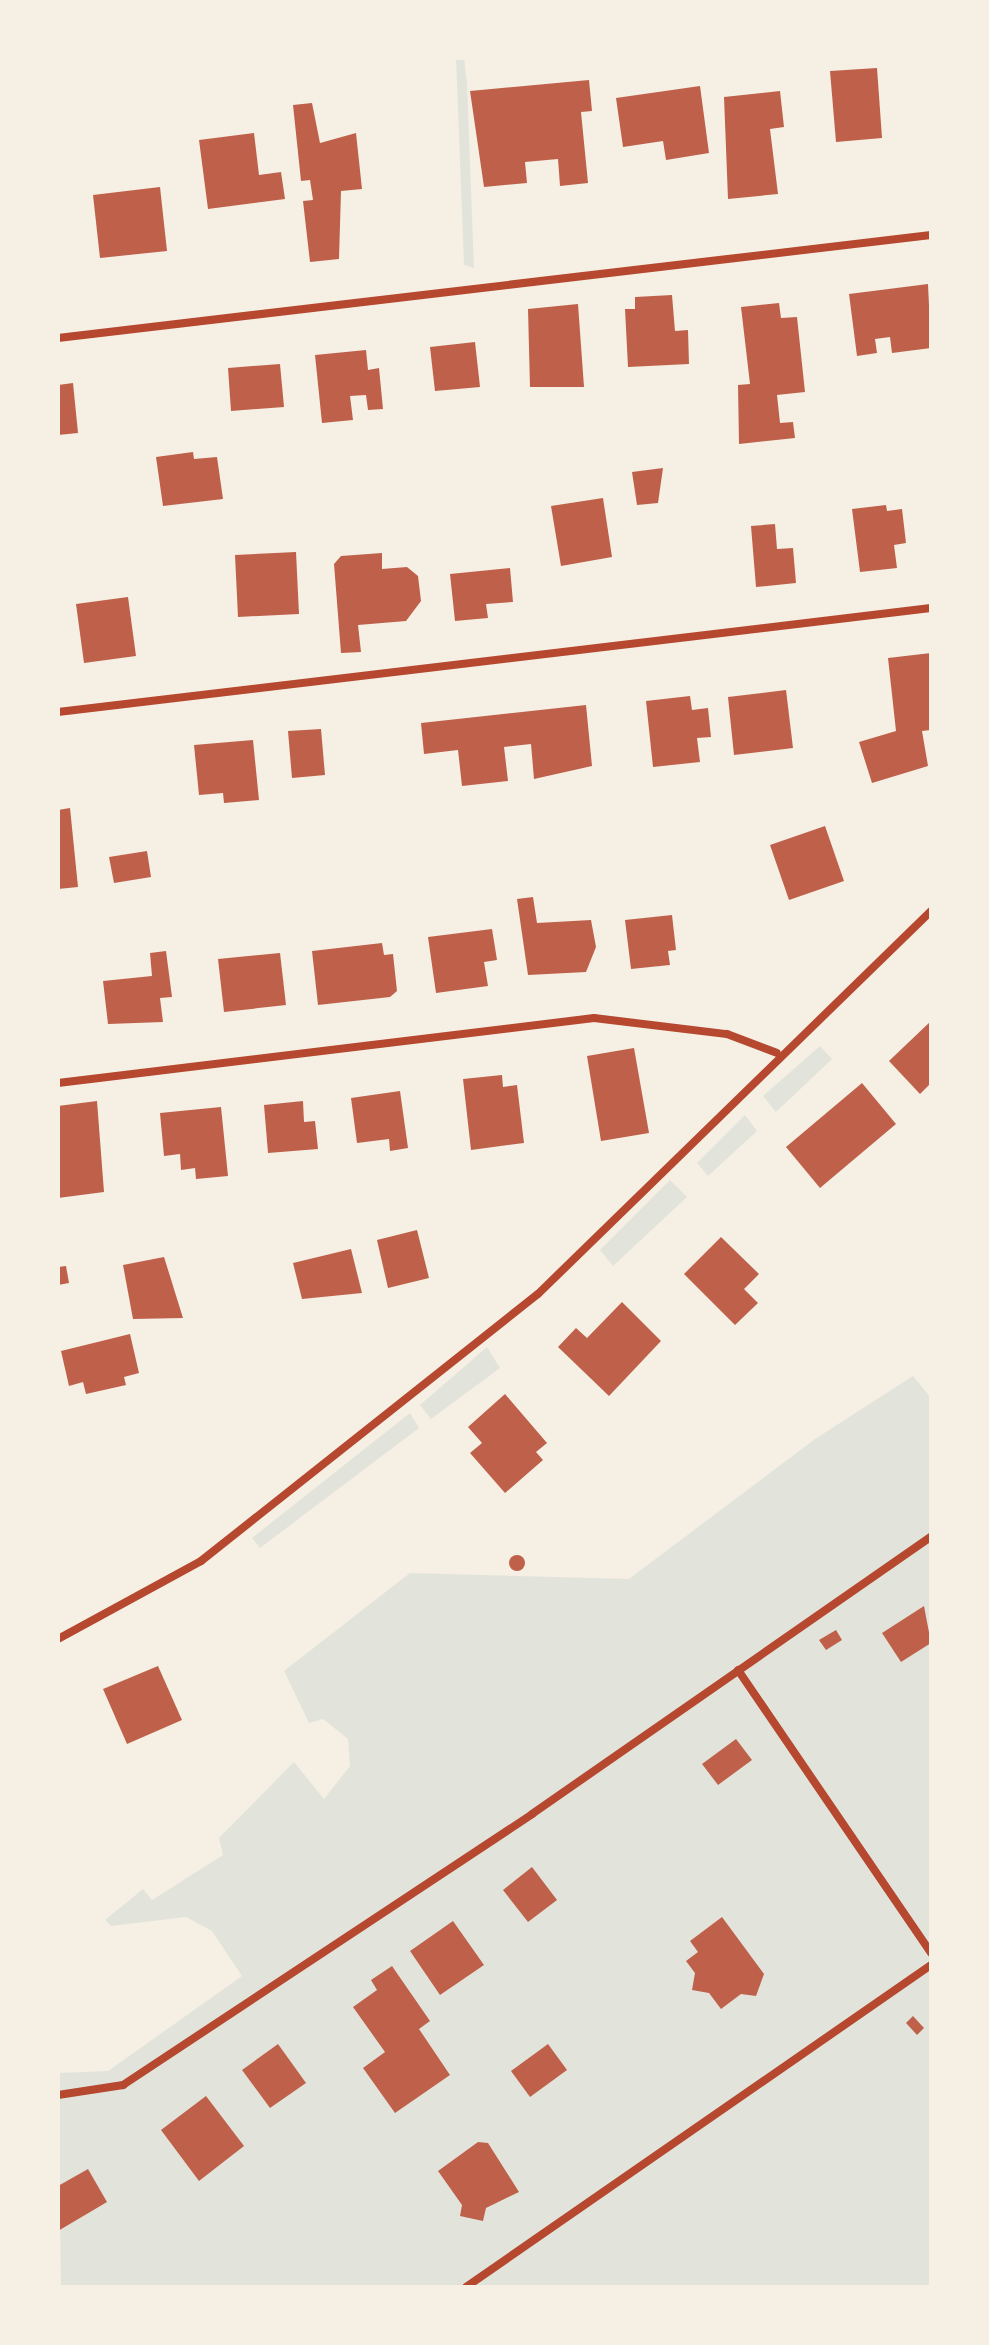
<!DOCTYPE html>
<style>
body{margin:0}
#map{position:relative;width:989px;height:2345px;overflow:hidden;background:#f6efe4;font-family:Manrope,sans-serif}
div>[style]{position:absolute}
[style*='--x']{left:calc(var(--x)*1px);top:calc(var(--y)*1px);width:calc(var(--w)*1px);rotate:calc(var(--a)*1deg)}
.green>*{inset:0;background:#e2e4dc}
.building>*{inset:0;background:#bf614a}
.round{border-radius:50%}
.minor>*{height:8px;margin:-4px;padding:0 4px;transform-origin:4px;border-radius:4px;background:#b5482f}
span{translate:-50% -50%;white-space:nowrap;text-align:center;line-height:1.15;-webkit-text-stroke:8px #f6efe4;paint-order:stroke}
.frame{position:absolute;inset:0;border:60px solid #f6efe4;pointer-events:none}
</style>
<div id="map">
<div class="green">
<div style="clip-path:polygon(456px 58px,464px 58px,467px 83px,474px 268px,464px 265px)"></div>
<div style="clip-path:polygon(820px 1046px,832px 1059px,776px 1112px,763px 1096px)"></div>
<div style="clip-path:polygon(745px 1115px,757px 1131px,708px 1176px,697px 1163px)"></div>
<div style="clip-path:polygon(670px 1180px,687px 1197px,613px 1266px,600px 1250px)"></div>
<div style="clip-path:polygon(487px 1347px,500px 1368px,431px 1419px,420px 1405px)"></div>
<div style="clip-path:polygon(913px 1376px,931px 1398px,931px 2287px,61px 2287px,58px 2073px,108px 2071px,242px 1976px,212px 1931px,186px 1917px,111px 1926px,105px 1920px,143px 1889px,152px 1900px,223px 1855px,219px 1838px,294px 1762px,324px 1799px,350px 1766px,348px 1739px,323px 1719px,309px 1723px,284px 1671px,410px 1573px,629px 1579px,815px 1439px)"></div>
<div style="clip-path:polygon(410px 1413px,419px 1428px,260px 1548px,252px 1538px)"></div>
</div>
<div class="building">
<div style="clip-path:polygon(877px 68px,882px 138px,836px 142px,830px 71px)"></div>
<div style="clip-path:polygon(589px 80px,592px 111px,581px 112px,588px 183px,560px 186px,558px 159px,525px 162px,527px 183px,484px 187px,470px 91px)"></div>
<div style="clip-path:polygon(700px 86px,709px 153px,666px 160px,663px 141px,623px 147px,616px 98px)"></div>
<div style="clip-path:polygon(780px 91px,784px 127px,770px 129px,778px 194px,728px 199px,724px 97px)"></div>
<div style="clip-path:polygon(312px 103px,320px 143px,356px 133px,362px 189px,341px 191px,339px 259px,310px 262px,303px 201px,313px 200px,310px 180px,301px 181px,293px 105px)"></div>
<div style="clip-path:polygon(254px 133px,259px 175px,281px 172px,285px 199px,208px 209px,199px 140px)"></div>
<div style="clip-path:polygon(160px 187px,167px 251px,100px 258px,93px 195px)"></div>
<div style="clip-path:polygon(928px 284px,931px 348px,892px 353px,890px 337px,875px 339px,877px 353px,857px 356px,849px 294px)"></div>
<div style="clip-path:polygon(672px 295px,675px 331px,688px 330px,689px 364px,628px 367px,625px 309px,635px 309px,635px 297px)"></div>
<div style="clip-path:polygon(779px 303px,781px 318px,797px 317px,805px 392px,777px 395px,780px 423px,793px 422px,795px 438px,739px 444px,738px 385px,750px 384px,741px 307px)"></div>
<div style="clip-path:polygon(578px 304px,584px 387px,530px 387px,528px 309px)"></div>
<div style="clip-path:polygon(475px 342px,480px 387px,435px 391px,430px 347px)"></div>
<div style="clip-path:polygon(366px 350px,368px 370px,379px 368px,383px 409px,368px 410px,366px 395px,350px 396px,353px 420px,322px 423px,315px 355px)"></div>
<div style="clip-path:polygon(280px 364px,284px 407px,231px 411px,228px 368px)"></div>
<div style="clip-path:polygon(73px 383px,78px 433px,58px 435px,58px 385px)"></div>
<div style="clip-path:polygon(193px 452px,194px 459px,217px 457px,223px 499px,163px 506px,156px 457px)"></div>
<div style="clip-path:polygon(663px 468px,658px 503px,637px 505px,632px 472px)"></div>
<div style="clip-path:polygon(603px 498px,612px 557px,561px 566px,551px 506px)"></div>
<div style="clip-path:polygon(886px 505px,887px 511px,902px 509px,906px 543px,894px 545px,897px 568px,860px 572px,852px 509px)"></div>
<div style="clip-path:polygon(775px 524px,777px 549px,793px 548px,796px 583px,756px 587px,751px 526px)"></div>
<div style="clip-path:polygon(296px 552px,299px 614px,238px 617px,235px 555px)"></div>
<div style="clip-path:polygon(382px 553px,382px 569px,407px 567px,418px 576px,421px 601px,406px 621px,358px 625px,361px 652px,341px 653px,334px 564px,341px 556px)"></div>
<div style="clip-path:polygon(510px 568px,513px 602px,486px 604px,488px 618px,455px 621px,450px 574px)"></div>
<div style="clip-path:polygon(128px 597px,136px 656px,84px 663px,76px 604px)"></div>
<div style="clip-path:polygon(931px 653px,931px 730px,922px 731px,928px 766px,872px 783px,859px 742px,896px 731px,888px 658px)"></div>
<div style="clip-path:polygon(786px 690px,793px 748px,734px 755px,728px 697px)"></div>
<div style="clip-path:polygon(690px 696px,692px 710px,708px 708px,711px 737px,697px 738px,700px 762px,653px 767px,646px 701px)"></div>
<div style="clip-path:polygon(586px 705px,592px 766px,534px 779px,531px 744px,504px 747px,508px 781px,462px 786px,458px 750px,424px 754px,421px 723px)"></div>
<div style="clip-path:polygon(321px 729px,325px 775px,292px 778px,288px 731px)"></div>
<div style="clip-path:polygon(253px 740px,259px 800px,224px 803px,223px 793px,199px 795px,194px 745px)"></div>
<div style="clip-path:polygon(70px 808px,78px 887px,58px 889px,58px 810px)"></div>
<div style="clip-path:polygon(825px 826px,844px 881px,789px 900px,770px 845px)"></div>
<div style="clip-path:polygon(147px 851px,151px 877px,114px 883px,109px 857px)"></div>
<div style="clip-path:polygon(533px 897px,537px 923px,591px 920px,596px 947px,586px 972px,528px 975px,517px 899px)"></div>
<div style="clip-path:polygon(672px 915px,676px 950px,668px 951px,670px 965px,631px 969px,625px 920px)"></div>
<div style="clip-path:polygon(492px 929px,497px 960px,484px 962px,488px 986px,436px 993px,428px 937px)"></div>
<div style="clip-path:polygon(382px 943px,384px 955px,393px 954px,397px 991px,390px 997px,318px 1005px,312px 951px)"></div>
<div style="clip-path:polygon(166px 951px,172px 997px,160px 998px,163px 1022px,108px 1024px,103px 981px,152px 976px,150px 953px)"></div>
<div style="clip-path:polygon(280px 953px,286px 1005px,224px 1012px,218px 959px)"></div>
<div style="clip-path:polygon(931px 1021px,931px 1083px,920px 1094px,889px 1061px)"></div>
<div style="clip-path:polygon(634px 1048px,649px 1133px,601px 1141px,587px 1056px)"></div>
<div style="clip-path:polygon(502px 1075px,503px 1087px,517px 1085px,524px 1143px,471px 1150px,463px 1079px)"></div>
<div style="clip-path:polygon(862px 1083px,896px 1124px,820px 1188px,786px 1147px)"></div>
<div style="clip-path:polygon(400px 1091px,408px 1148px,390px 1151px,389px 1139px,357px 1143px,351px 1098px)"></div>
<div style="clip-path:polygon(97px 1101px,104px 1192px,58px 1198px,58px 1106px)"></div>
<div style="clip-path:polygon(303px 1101px,304px 1122px,315px 1121px,318px 1149px,268px 1153px,264px 1105px)"></div>
<div style="clip-path:polygon(221px 1107px,228px 1176px,196px 1179px,195px 1168px,181px 1170px,180px 1154px,164px 1156px,160px 1113px)"></div>
<div style="clip-path:polygon(417px 1230px,429px 1278px,388px 1288px,377px 1240px)"></div>
<div style="clip-path:polygon(721px 1237px,759px 1274px,744px 1289px,758px 1303px,735px 1325px,684px 1274px)"></div>
<div style="clip-path:polygon(351px 1249px,362px 1293px,302px 1299px,293px 1263px)"></div>
<div style="clip-path:polygon(164px 1257px,183px 1318px,133px 1319px,123px 1265px)"></div>
<div style="clip-path:polygon(66px 1266px,69px 1283px,58px 1285px,58px 1267px)"></div>
<div style="clip-path:polygon(622px 1302px,661px 1341px,609px 1396px,558px 1347px,576px 1328px,587px 1338px)"></div>
<div style="clip-path:polygon(130px 1334px,139px 1373px,124px 1377px,126px 1385px,86px 1394px,83px 1382px,69px 1386px,61px 1351px)"></div>
<div style="clip-path:polygon(505px 1394px,547px 1443px,536px 1452px,543px 1460px,505px 1493px,470px 1453px,482px 1443px,468px 1427px)"></div>
<div class="round" style="left:509px;top:1555px;width:16px;height:16px"></div>
<div style="clip-path:polygon(924px 1606px,931px 1643px,901px 1662px,882px 1633px)"></div>
<div style="clip-path:polygon(836px 1630px,842px 1640px,826px 1650px,819px 1640px)"></div>
<div style="clip-path:polygon(158px 1666px,182px 1720px,127px 1744px,103px 1689px)"></div>
<div style="clip-path:polygon(736px 1739px,752px 1760px,718px 1785px,702px 1764px)"></div>
<div style="clip-path:polygon(532px 1867px,557px 1900px,528px 1922px,503px 1890px)"></div>
<div style="clip-path:polygon(722px 1917px,764px 1974px,756px 1996px,741px 1994px,721px 2009px,709px 1993px,692px 1990px,695px 1973px,686px 1961px,698px 1952px,690px 1941px)"></div>
<div style="clip-path:polygon(453px 1921px,484px 1965px,440px 1995px,410px 1951px)"></div>
<div style="clip-path:polygon(392px 1966px,430px 2021px,419px 2029px,450px 2075px,395px 2113px,363px 2068px,385px 2052px,353px 2007px,377px 1990px,371px 1980px)"></div>
<div style="clip-path:polygon(913px 2016px,924px 2028px,917px 2035px,906px 2023px)"></div>
<div style="clip-path:polygon(278px 2044px,306px 2083px,270px 2108px,242px 2070px)"></div>
<div style="clip-path:polygon(548px 2044px,567px 2070px,530px 2097px,511px 2071px)"></div>
<div style="clip-path:polygon(206px 2096px,244px 2146px,199px 2181px,161px 2130px)"></div>
<div style="clip-path:polygon(478px 2142px,488px 2143px,519px 2192px,486px 2208px,483px 2221px,460px 2216px,462px 2205px,438px 2171px)"></div>
<div style="clip-path:polygon(88px 2169px,107px 2202px,58px 2231px,58px 2186px)"></div>
</div>
<div class="minor">
<div style="--x:58;--y:338;--w:879;--a:-6.73"></div>
<div style="--x:58;--y:712;--w:879;--a:-6.79"></div>
<div style="--x:58;--y:1083;--w:540;--a:-6.91"></div>
<div style="--x:594;--y:1018;--w:134;--a:6.9"></div>
<div style="--x:727;--y:1034;--w:53;--a:20.8"></div>
<div style="--x:58;--y:1639;--w:163;--a:-28.6"></div>
<div style="--x:201;--y:1561;--w:430;--a:-38.4"></div>
<div style="--x:538;--y:1294;--w:549;--a:-44.26"></div>
<div style="--x:738;--y:1670;--w:343;--a:55.7"></div>
<div style="--x:58;--y:2095;--w:66;--a:-8.7"></div>
<div style="--x:123;--y:2085;--w:491;--a:-33.5"></div>
<div style="--x:532;--y:1814;--w:486;--a:-34.8"></div>
<div style="--x:466;--y:2287;--w:566;--a:-34.7"></div>
</div>
<div class="frame"></div>
</div>
